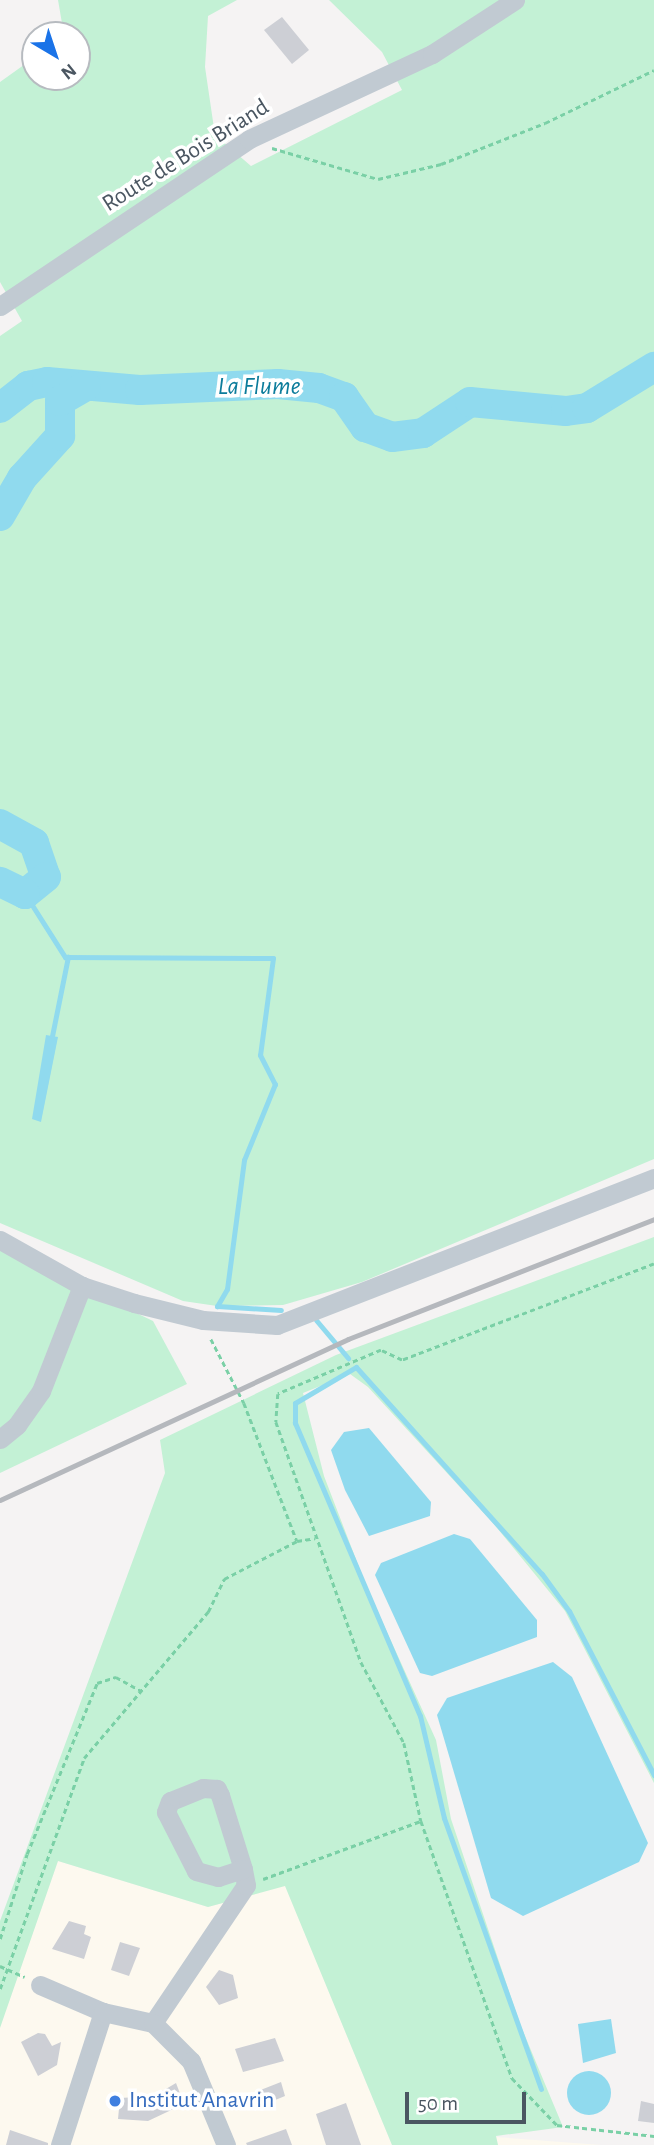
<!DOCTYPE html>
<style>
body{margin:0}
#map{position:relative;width:654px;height:2145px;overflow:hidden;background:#f5f3f3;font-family:"Alegreya Sans",sans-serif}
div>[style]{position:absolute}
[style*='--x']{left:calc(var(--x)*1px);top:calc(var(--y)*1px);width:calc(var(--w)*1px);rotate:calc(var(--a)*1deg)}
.commercial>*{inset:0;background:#fdf9ef}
.green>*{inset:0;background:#c3f1d5}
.water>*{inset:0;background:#90daee}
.round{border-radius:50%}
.stream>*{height:5px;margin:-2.5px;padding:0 2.5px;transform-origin:2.5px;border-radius:2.5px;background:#90daee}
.river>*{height:30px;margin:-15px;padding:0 15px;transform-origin:15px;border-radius:15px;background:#90daee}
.building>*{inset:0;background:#cdcfd5}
.path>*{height:2.5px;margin-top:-1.25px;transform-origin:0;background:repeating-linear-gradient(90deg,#7ad0a6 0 5px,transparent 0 8.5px)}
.minor>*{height:19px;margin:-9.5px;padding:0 9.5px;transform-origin:9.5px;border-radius:9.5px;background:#c1cad2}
.rail>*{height:5px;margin:-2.5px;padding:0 2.5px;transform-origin:2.5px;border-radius:2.5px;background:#b5b8bd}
.dots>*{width:19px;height:19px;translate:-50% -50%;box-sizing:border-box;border:4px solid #fff;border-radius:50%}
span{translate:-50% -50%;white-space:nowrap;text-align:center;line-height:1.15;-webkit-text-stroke:7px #fff;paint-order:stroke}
.street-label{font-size:24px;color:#4a5661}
.shop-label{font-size:24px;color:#366cbe}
.left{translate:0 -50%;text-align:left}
.water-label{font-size:26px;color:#0c7c9b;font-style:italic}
.north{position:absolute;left:21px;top:21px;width:70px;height:70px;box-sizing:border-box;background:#fff;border:2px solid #b7bbc0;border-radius:50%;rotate:141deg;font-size:19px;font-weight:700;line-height:28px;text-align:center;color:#4a5661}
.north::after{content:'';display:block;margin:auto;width:24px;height:32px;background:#1a73e8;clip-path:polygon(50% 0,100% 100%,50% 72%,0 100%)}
.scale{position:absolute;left:405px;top:2092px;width:121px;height:32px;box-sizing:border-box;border:4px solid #4a5661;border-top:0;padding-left:9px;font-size:21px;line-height:24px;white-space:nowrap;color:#4a5661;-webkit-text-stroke:5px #fff;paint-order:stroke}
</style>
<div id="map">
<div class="commercial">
<div style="clip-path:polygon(58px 1861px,208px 1907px,285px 1885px,392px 2145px,0 2145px,0 2027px)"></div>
<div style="clip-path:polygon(496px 2137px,601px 2145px,498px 2145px)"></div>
</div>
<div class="green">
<div style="clip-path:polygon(58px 0,237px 0,208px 16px,205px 67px,215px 135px,251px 166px,402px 90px,382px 52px,329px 0,654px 0,654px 1159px,362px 1282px,283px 1305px,217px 1306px,183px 1301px,0 1223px,0 336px,22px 321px,0 282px,0 82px,35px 57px,35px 77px,77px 77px,77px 35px,64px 35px)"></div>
<div style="clip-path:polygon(654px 1237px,654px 1783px,565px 1611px,493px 1523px,368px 1387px,350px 1374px,303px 1393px,324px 1476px,367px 1588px,436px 1740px,451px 1819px,520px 2024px,563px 2127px,496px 2136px,498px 2145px,392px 2145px,285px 1886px,208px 1907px,58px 1861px,0 2028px,0 1921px,165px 1473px,160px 1440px,336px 1355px)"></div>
<div style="clip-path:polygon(0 1248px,153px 1321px,187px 1384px,0 1473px)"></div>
</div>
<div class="water">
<div style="clip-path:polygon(46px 1035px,58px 1037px,41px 1122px,32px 1119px)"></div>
<div style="clip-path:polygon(369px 1428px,431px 1502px,430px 1516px,369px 1536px,345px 1490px,331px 1450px,344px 1432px)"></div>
<div style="clip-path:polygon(454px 1534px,470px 1539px,537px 1620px,537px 1637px,432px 1676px,420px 1673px,375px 1575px,381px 1563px)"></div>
<div style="clip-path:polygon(553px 1662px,572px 1677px,648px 1843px,639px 1862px,523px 1916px,491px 1898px,437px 1715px,447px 1698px)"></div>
<div style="clip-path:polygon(611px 2019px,616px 2053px,583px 2063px,578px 2024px)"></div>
<div class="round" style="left:567px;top:2071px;width:44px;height:44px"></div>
</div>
<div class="stream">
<div style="--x:25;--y:894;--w:75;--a:57.6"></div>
<div style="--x:65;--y:957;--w:208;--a:0.3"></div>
<div style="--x:273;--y:958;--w:98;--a:97.6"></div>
<div style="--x:260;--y:1055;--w:33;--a:63"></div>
<div style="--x:275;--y:1084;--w:82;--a:112.2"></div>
<div style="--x:244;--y:1160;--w:130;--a:97.5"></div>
<div style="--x:227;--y:1289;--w:20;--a:120"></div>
<div style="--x:217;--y:1306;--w:64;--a:3.6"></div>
<div style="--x:52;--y:1036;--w:81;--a:-78.6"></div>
<div style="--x:316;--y:1320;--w:50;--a:49.9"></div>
<div style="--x:541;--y:2089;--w:288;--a:-109.7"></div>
<div style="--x:444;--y:1818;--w:105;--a:-103.2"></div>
<div style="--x:420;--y:1716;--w:319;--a:-113.1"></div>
<div style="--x:295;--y:1423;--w:20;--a:-90"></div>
<div style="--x:295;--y:1403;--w:71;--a:-30.5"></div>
<div style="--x:356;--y:1367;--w:278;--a:48.1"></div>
<div style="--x:542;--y:1574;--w:46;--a:53.9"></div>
<div style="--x:569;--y:1611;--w:185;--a:62.6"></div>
</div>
<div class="river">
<div style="--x:0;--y:408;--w:36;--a:-38"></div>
<div style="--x:28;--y:386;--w:19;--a:-12"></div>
<div style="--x:47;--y:382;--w:93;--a:4.9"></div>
<div style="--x:140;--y:390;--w:138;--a:-2.5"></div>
<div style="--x:278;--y:384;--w:41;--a:5.6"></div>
<div style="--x:319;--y:388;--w:27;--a:20"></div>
<div style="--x:344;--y:397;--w:37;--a:55"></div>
<div style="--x:365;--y:427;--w:29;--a:20"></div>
<div style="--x:392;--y:437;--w:31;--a:-7"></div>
<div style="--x:423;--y:433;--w:56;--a:-33.4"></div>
<div style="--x:470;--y:402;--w:96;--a:5.4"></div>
<div style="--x:566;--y:411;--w:21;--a:-8"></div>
<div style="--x:587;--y:408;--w:79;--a:-31.5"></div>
<div style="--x:0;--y:516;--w:44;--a:-59.9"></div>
<div style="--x:22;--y:478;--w:57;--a:-47.9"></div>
<div style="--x:60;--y:436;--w:35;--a:-90"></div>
<div style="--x:60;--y:401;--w:30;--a:-30"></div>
<div style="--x:0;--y:824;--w:39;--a:29"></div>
<div style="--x:34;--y:843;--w:36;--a:71"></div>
<div style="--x:46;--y:877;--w:27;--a:141"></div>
<div style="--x:25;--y:894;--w:28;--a:-154"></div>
</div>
<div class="building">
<div style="clip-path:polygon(282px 17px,309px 50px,292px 64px,264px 30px)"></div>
<div style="clip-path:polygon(69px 1921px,86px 1926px,84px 1934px,91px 1937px,84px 1959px,52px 1949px)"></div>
<div style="clip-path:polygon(120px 1942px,140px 1948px,129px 1976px,111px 1970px)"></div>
<div style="clip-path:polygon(219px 1970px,233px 1975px,238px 1998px,219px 2005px,206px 1987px)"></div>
<div style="clip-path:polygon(38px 2033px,45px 2034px,52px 2046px,61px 2042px,57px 2065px,38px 2076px,21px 2042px)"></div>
<div style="clip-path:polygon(275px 2038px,284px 2061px,243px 2072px,235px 2049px)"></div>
<div style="clip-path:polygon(281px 2082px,285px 2096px,263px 2105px,258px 2091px)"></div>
<div style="clip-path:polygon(176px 2083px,184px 2104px,148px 2121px,118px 2119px,120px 2098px,154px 2096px)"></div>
<div style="clip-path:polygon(641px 2101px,654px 2104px,654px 2123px,638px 2121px)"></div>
<div style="clip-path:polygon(346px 2103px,361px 2145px,326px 2145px,316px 2114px)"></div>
<div style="clip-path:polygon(286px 2129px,292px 2145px,247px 2145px,246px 2143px)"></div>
<div style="clip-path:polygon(10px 2130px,48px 2143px,48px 2145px,6px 2145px)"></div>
</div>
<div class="path">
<div style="--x:272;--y:148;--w:110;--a:16.3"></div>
<div style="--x:378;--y:179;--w:65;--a:-13.4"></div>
<div style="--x:441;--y:164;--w:112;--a:-21.5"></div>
<div style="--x:545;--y:123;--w:121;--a:-25.9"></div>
<div style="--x:654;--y:1264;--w:270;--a:159.1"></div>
<div style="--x:402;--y:1360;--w:23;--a:-155"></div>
<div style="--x:381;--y:1350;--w:112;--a:156.9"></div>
<div style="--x:278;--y:1394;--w:28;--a:94"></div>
<div style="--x:276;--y:1422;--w:255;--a:70.5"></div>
<div style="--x:361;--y:1662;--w:92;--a:62"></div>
<div style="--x:404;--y:1743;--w:80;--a:77.7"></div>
<div style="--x:421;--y:1821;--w:273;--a:70.5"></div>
<div style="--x:512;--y:2078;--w:65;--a:46.2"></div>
<div style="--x:557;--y:2125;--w:98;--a:6.5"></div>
<div style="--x:211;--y:1339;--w:72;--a:62.7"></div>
<div style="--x:244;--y:1403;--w:148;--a:69"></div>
<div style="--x:263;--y:1879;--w:168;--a:-20.2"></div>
<div style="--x:0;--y:1939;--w:89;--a:-72.4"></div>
<div style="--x:27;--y:1854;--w:185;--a:-67.7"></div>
<div style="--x:97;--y:1683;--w:20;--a:-18"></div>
<div style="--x:116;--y:1677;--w:29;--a:29"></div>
<div style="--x:0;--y:1966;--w:27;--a:24"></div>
<div style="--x:0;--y:1989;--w:246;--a:-70"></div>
<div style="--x:84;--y:1758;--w:192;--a:-49.7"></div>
<div style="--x:208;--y:1612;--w:37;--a:-64"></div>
<div style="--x:224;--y:1579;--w:82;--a:-27.5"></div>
<div style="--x:297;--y:1541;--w:18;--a:-9"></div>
</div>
<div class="minor">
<div style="--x:0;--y:306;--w:300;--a:-33.8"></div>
<div style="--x:249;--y:139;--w:202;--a:-24.9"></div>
<div style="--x:432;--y:54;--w:99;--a:-33"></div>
<div style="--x:0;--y:1240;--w:94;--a:29.3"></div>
<div style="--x:82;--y:1286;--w:55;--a:18.1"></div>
<div style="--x:134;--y:1303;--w:71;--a:13.8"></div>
<div style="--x:203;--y:1320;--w:74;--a:3.9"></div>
<div style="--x:277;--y:1325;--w:405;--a:-21.3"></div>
<div style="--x:0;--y:1439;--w:22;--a:-39"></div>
<div style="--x:17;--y:1425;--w:42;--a:-54.8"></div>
<div style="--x:41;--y:1391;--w:113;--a:-68.7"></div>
<div style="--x:40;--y:1985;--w:69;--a:23.2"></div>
<div style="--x:153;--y:2023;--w:166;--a:-56"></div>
<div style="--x:246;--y:1885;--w:16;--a:-101"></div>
<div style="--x:243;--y:1869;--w:77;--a:-107.3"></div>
<div style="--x:220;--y:1795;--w:7;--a:-117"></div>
<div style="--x:217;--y:1789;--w:14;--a:-176"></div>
<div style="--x:203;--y:1788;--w:35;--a:158"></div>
<div style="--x:170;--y:1801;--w:12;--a:110"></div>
<div style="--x:166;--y:1812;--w:66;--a:63"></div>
<div style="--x:196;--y:1871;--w:23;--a:15"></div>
<div style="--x:218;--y:1877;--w:26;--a:-18"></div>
<div style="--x:60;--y:2145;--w:140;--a:-72.1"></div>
<div style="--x:103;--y:2012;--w:51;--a:12.4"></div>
<div style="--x:153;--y:2023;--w:54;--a:45"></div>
<div style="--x:191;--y:2061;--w:91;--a:67.4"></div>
</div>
<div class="rail">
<div style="--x:0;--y:1500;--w:383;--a:-24.8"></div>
<div style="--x:348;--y:1339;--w:329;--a:-21.4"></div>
</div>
<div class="dots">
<div style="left:115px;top:2101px;background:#3f7fe0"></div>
</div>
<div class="street-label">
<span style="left:186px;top:156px;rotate:-32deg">Route de Bois Briand</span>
</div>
<div class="shop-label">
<span class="left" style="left:129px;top:2101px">Institut Anavrin</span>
</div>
<div class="water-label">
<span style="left:259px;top:387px">La Flume</span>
</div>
<div class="north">N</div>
<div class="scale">50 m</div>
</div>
